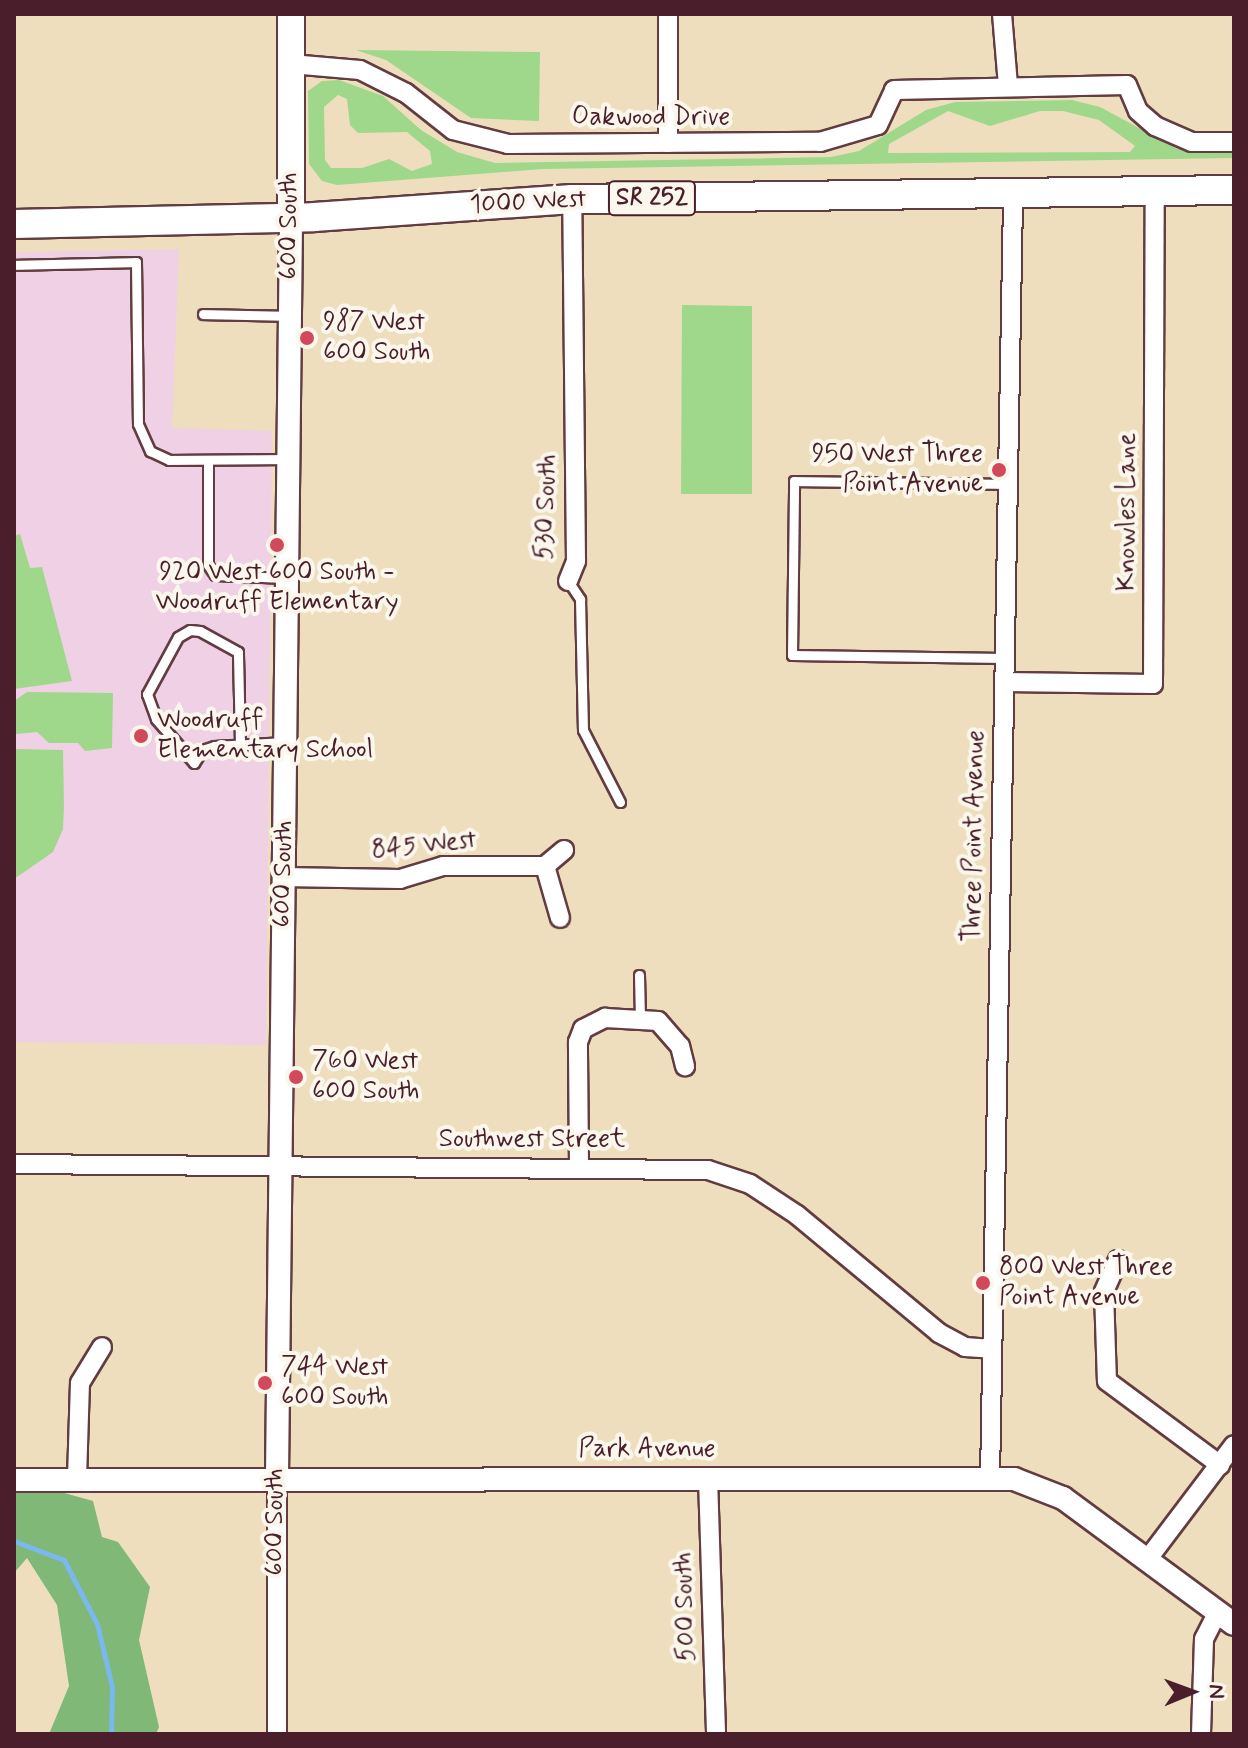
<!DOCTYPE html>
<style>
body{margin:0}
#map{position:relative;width:1248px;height:1748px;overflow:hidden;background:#eedebd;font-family:Mynerve,sans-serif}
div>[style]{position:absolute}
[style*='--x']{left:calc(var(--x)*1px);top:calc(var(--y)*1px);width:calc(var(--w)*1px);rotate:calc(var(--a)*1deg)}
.built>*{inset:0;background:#efd0e5}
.green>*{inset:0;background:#9fd88b}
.forest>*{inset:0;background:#7fb877}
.stream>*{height:5px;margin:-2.5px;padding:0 2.5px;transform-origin:2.5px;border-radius:2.5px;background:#7ab8ed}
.roads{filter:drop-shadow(2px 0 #633c41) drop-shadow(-2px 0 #633c41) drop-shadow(0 2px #633c41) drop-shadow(0 -2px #633c41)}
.service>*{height:9px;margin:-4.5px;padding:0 4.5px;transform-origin:4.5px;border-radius:4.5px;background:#fff}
.minor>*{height:18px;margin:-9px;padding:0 9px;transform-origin:9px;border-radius:9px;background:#fff}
.tertiary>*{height:22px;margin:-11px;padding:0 11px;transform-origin:11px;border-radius:11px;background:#fff}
.secondary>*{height:26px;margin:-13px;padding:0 13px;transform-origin:13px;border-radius:13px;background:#fff}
.primary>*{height:28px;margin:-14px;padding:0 14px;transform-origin:14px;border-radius:14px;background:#fff}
.dots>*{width:22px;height:22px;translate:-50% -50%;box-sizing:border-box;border:4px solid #fbf7ec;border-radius:50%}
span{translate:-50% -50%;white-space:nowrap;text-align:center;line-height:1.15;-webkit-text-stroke:8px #fbf7ec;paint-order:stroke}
.shield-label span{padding:2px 6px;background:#fbf7ec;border:2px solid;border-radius:6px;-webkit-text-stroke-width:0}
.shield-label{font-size:24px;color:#4a1f2b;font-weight:700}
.street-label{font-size:26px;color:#4a1f2b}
.poi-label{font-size:26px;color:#4a1f2b}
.left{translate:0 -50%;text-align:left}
.right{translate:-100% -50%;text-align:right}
.frame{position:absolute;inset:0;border:16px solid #4a1f2b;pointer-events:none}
.north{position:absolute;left:1152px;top:1652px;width:80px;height:80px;-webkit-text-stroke:6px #fbf7ec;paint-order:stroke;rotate:89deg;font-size:22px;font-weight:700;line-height:32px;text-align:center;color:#4a1f2b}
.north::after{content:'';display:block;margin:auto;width:28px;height:36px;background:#4a1f2b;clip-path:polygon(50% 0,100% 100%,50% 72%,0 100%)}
</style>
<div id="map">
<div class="built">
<div style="clip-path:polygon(179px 249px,172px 428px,272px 431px,266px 1045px,14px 1042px,14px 252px)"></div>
</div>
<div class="green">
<div style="clip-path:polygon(356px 50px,540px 52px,539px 121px,471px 118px,386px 60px)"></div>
<div style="clip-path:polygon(evenodd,339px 80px,383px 96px,421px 130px,457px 152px,495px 163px,831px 157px,859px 151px,926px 110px,955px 102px,1072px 100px,1100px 107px,1178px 149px,1234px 152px,1234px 158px,542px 169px,337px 185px,322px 181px,309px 164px,308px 91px,322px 81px,339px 80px,338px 95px,347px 99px,350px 125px,358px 133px,407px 132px,430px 151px,432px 164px,412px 171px,389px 159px,362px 168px,331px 168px,325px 160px,324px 107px,338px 95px,339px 80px,948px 111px,990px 126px,1040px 111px,1063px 111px,1099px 120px,1135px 146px,1130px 152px,888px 153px,889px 144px,948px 111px)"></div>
<div style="clip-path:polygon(682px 305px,752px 306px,752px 494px,681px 494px)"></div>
<div style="clip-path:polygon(20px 534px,30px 568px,42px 567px,72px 681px,14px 689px,14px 536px)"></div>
<div style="clip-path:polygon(27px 692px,113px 693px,112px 748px,85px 751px,78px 743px,49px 743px,37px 732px,16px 734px,14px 701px)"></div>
<div style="clip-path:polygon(14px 749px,63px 750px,64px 805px,63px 829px,53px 852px,14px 879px)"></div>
</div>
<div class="forest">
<div style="clip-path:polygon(14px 1479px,93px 1501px,102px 1537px,118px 1542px,150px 1587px,139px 1640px,159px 1727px,156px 1734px,49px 1734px,69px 1686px,57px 1605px,27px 1558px,14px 1573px)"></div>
</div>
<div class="stream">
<div style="--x:14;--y:1541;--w:53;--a:20.8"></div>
<div style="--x:64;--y:1560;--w:72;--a:62.7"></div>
<div style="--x:97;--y:1624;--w:65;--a:76.6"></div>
<div style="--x:112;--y:1687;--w:47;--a:91.2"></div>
</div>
<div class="roads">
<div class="service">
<div style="--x:14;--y:265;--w:122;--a:-1.4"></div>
<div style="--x:136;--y:262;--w:162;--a:89.3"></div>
<div style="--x:138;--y:424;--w:30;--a:66"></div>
<div style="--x:150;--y:451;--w:21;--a:25"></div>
<div style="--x:169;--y:460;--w:119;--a:-0.5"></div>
<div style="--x:203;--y:314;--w:87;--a:1.3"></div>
<div style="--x:208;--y:460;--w:105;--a:90"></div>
<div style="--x:208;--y:565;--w:12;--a:55"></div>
<div style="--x:215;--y:575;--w:70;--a:2.5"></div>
<div style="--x:568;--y:581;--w:22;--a:56"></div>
<div style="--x:580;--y:599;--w:131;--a:88.7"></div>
<div style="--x:583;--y:730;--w:81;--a:62.8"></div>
<div style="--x:1005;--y:658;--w:213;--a:-179.2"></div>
<div style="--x:792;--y:655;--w:174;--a:-89.3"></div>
<div style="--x:794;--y:481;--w:214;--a:0.8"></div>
<div style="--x:240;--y:743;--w:91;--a:-91.3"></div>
<div style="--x:238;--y:652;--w:43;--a:-151.1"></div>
<div style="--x:200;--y:631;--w:10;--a:-174"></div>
<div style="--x:190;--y:630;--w:14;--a:150"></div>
<div style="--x:178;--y:637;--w:65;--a:118.5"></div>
<div style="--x:147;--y:694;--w:27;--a:70"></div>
<div style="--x:156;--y:719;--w:58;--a:49.2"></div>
<div style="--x:194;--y:763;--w:15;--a:-58"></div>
<div style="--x:202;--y:750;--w:13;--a:-18"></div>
<div style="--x:214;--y:746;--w:71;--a:-3.2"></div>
<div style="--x:639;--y:975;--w:43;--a:88.7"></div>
</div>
<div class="minor">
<div style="--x:1002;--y:14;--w:72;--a:85.2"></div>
<div style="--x:291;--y:64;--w:69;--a:5"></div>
<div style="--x:360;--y:70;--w:51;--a:26.6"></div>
<div style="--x:406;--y:93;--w:60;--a:38.2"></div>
<div style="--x:453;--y:130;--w:57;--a:14.3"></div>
<div style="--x:508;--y:144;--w:312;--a:-0.4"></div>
<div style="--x:820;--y:142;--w:60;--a:-16.3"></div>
<div style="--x:878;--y:125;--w:38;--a:-65"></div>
<div style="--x:894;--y:90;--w:233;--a:-1.2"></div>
<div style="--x:1127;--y:85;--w:28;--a:67"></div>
<div style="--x:1138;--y:111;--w:23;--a:41"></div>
<div style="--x:1155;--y:126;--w:40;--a:23.4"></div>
<div style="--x:1192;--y:142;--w:42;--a:0"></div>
<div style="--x:668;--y:143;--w:129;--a:-90"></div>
<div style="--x:568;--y:581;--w:22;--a:-68"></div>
<div style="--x:576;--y:561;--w:362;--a:-90.6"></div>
<div style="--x:1004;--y:682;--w:149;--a:0.8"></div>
<div style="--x:1153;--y:684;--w:492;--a:-89.8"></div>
<div style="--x:545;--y:866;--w:54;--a:73.9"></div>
<div style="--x:283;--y:877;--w:117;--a:1"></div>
<div style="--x:400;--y:879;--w:45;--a:-16.8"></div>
<div style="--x:443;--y:866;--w:102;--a:0"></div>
<div style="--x:545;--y:866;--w:25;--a:-40"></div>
<div style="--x:14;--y:1164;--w:694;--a:0.5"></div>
<div style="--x:708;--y:1170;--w:44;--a:18.4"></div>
<div style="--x:750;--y:1184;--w:56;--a:33.4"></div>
<div style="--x:797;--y:1215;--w:185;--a:39.7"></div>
<div style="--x:939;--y:1333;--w:30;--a:28"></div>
<div style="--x:965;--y:1347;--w:27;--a:4"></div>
<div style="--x:579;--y:1166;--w:124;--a:-90.5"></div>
<div style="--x:578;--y:1042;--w:14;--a:-69"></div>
<div style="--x:583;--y:1029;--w:25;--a:-27"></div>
<div style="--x:605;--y:1018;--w:53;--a:3.2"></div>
<div style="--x:658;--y:1021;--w:33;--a:49"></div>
<div style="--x:680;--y:1046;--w:21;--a:76"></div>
<div style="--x:1118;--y:1260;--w:35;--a:114"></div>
<div style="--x:1104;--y:1292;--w:89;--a:88.1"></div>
<div style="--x:1107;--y:1381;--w:141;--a:36.6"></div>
<div style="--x:277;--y:1476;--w:258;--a:90"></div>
<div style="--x:77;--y:1478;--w:95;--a:-88.2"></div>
<div style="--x:80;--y:1383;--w:42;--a:-58.6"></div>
<div style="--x:708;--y:1478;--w:256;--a:88.2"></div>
<div style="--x:990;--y:1479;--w:1284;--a:-88.97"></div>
<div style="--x:1147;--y:1560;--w:144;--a:-52.9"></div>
<div style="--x:1201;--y:1734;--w:95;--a:-88.2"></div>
<div style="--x:1204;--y:1639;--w:30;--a:-63"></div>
</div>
<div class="tertiary">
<div style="--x:277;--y:1476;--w:1258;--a:-89.36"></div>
<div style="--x:14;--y:1480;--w:1000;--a:-0.06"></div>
<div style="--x:1014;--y:1479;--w:53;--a:21.2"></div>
<div style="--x:1063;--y:1498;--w:212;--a:36.4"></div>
</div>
<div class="secondary">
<div style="--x:291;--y:218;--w:204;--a:-90"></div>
</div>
<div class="primary">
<div style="--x:14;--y:224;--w:300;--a:-1.3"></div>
<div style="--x:314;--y:217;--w:259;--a:-4"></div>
<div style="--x:572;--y:199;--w:662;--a:-0.78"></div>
</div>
</div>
<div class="dots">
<div style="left:307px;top:338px;background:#d1495b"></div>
<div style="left:999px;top:470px;background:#d1495b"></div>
<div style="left:277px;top:545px;background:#d1495b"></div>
<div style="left:141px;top:736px;background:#d1495b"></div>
<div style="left:296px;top:1077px;background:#d1495b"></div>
<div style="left:983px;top:1283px;background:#d1495b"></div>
<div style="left:265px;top:1383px;background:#d1495b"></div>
</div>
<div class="shield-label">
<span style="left:652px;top:198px">SR 252</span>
</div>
<div class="street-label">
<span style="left:651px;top:118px">Oakwood Drive</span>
<span style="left:528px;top:203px;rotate:-3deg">1000 West</span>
<span style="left:290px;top:226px;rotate:-90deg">600 South</span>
<span style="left:547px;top:507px;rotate:-88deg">530 South</span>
<span style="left:1128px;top:512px;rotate:-90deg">Knowles Lane</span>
<span style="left:975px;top:836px;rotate:-89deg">Three Point Avenue</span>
<span style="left:424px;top:846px;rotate:-6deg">845 West</span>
<span style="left:284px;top:874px;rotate:-89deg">600 South</span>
<span style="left:532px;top:1140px">Southwest Street</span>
<span style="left:647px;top:1450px">Park Avenue</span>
<span style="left:276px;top:1522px;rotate:-90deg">600 South</span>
<span style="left:686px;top:1607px;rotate:-92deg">500 South</span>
</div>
<div class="poi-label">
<span class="left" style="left:323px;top:338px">987 West<br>600 South</span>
<span class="right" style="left:983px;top:470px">950 West Three<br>Point Avenue</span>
<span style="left:277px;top:588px">920 West 600 South -<br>Woodruff Elementary</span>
<span class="left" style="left:157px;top:736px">Woodruff<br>Elementary School</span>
<span class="left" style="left:312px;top:1077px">760 West<br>600 South</span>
<span class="left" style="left:999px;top:1283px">800 West Three<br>Point Avenue</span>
<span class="left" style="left:281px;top:1383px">744 West<br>600 South</span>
</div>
<div class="frame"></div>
<div class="north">N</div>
</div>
